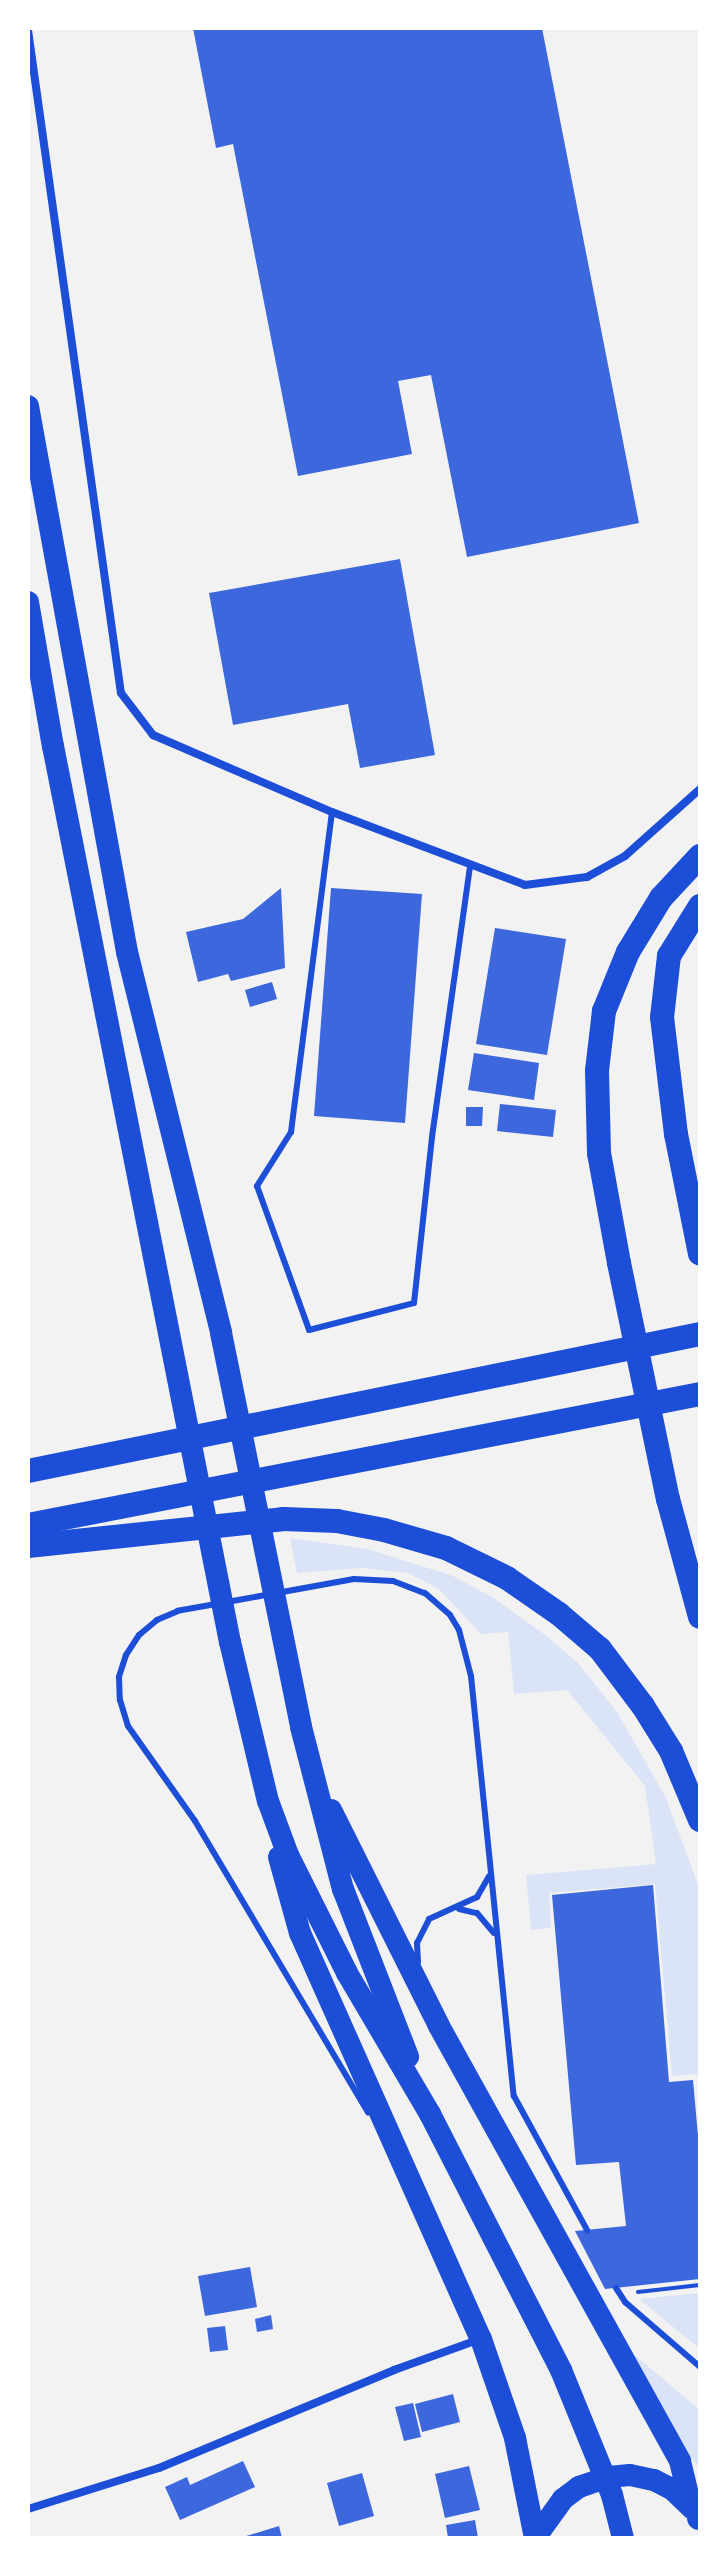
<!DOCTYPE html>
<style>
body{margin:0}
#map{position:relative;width:728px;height:2566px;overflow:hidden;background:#f2f2f2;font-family:"Alegreya Sans",sans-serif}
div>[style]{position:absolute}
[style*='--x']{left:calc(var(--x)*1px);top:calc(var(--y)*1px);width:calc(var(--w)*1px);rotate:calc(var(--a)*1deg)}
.green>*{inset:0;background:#dbe4f7}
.building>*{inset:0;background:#3d67dc}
.path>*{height:4px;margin:-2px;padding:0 2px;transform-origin:2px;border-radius:2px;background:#1d4ed8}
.service>*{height:6px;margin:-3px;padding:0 3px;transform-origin:3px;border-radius:3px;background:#1d4ed8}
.minor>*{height:8px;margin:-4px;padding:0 4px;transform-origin:4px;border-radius:4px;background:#1d4ed8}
.trunk>*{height:22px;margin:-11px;padding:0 11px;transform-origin:11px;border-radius:11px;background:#1d4ed8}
.motorway>*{height:24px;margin:-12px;padding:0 12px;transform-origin:12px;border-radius:12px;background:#1d4ed8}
span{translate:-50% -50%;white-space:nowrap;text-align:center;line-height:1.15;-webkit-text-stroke:6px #fff;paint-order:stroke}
.frame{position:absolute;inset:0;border:30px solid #fff;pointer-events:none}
</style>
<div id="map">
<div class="green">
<div style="clip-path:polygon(290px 1538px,368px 1549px,453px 1576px,492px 1597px,544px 1634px,578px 1663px,617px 1712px,666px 1798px,700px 1890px,700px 2113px,697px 2074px,672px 2076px,655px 1884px,549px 1893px,551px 1928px,531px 1930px,526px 1875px,656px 1864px,645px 1786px,567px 1690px,514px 1694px,508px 1632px,481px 1634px,439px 1589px,408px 1573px,362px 1568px,297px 1573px)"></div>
<div style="clip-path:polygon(700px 2293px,700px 2349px,639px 2299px)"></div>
<div style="clip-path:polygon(631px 2352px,700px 2410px,700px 2469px,689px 2455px)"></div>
</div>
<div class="building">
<div style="clip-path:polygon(193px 28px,542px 28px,639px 523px,467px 557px,431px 375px,398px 381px,412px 454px,298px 476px,233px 144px,216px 148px)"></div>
<div style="clip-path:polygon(400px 559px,435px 755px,360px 768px,348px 704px,233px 725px,209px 593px)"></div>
<div style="clip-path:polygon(281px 888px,285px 968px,231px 981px,228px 974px,198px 982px,186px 932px,243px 919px)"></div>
<div style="clip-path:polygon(331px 888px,422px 894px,405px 1123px,314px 1116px)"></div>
<div style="clip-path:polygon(495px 928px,566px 939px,547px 1055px,476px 1044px)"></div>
<div style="clip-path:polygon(272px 982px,277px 999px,250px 1007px,245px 990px)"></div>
<div style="clip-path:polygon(474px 1053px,539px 1063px,534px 1100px,468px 1090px)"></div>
<div style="clip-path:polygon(500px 1104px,556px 1110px,553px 1137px,497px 1131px)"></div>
<div style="clip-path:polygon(466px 1107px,483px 1107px,482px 1126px,466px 1126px)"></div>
<div style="clip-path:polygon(653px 1885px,669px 2082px,693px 2080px,700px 2158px,700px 2279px,605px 2289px,575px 2231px,626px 2226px,619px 2162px,576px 2165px,552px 1895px)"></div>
<div style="clip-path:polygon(250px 2267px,257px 2307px,205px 2316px,198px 2276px)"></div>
<div style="clip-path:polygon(271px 2315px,273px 2329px,257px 2332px,255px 2319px)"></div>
<div style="clip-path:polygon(225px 2326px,228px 2350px,210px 2352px,207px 2328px)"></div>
<div style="clip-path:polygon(453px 2394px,460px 2422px,422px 2432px,415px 2404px)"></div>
<div style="clip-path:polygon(413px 2403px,421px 2437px,404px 2441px,395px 2407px)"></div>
<div style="clip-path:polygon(243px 2461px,255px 2487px,180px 2520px,165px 2487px,187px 2477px,190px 2485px)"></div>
<div style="clip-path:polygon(469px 2466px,480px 2510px,445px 2518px,435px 2474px)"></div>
<div style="clip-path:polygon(362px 2473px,374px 2516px,339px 2526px,327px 2483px)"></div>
<div style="clip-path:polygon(475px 2520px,478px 2538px,448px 2538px,446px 2525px)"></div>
<div style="clip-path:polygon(279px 2526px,282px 2538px,243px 2538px,243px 2537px)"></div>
</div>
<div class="path">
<div style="--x:638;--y:2292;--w:62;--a:-6.4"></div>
</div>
<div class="service">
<div style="--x:332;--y:812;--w:323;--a:97.3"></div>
<div style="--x:291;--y:1132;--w:64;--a:122.2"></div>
<div style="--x:257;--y:1186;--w:153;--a:70.1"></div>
<div style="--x:309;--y:1330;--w:108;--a:-14.4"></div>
<div style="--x:414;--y:1303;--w:167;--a:-83.8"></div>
<div style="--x:432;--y:1137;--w:275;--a:-82"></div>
<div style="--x:227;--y:1602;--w:129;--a:-10.3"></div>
<div style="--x:354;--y:1579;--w:39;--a:3"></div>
<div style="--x:393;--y:1581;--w:34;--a:21"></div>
<div style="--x:425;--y:1593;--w:33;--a:41"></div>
<div style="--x:450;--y:1615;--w:17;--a:59"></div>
<div style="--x:459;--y:1630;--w:48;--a:75.4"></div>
<div style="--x:471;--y:1676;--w:422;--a:84.2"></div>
<div style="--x:514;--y:2096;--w:153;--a:61.4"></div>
<div style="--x:216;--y:1604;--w:39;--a:170"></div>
<div style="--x:178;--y:1611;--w:23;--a:157"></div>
<div style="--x:157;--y:1620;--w:23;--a:140"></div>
<div style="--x:139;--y:1635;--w:24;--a:123"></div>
<div style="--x:126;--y:1655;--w:23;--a:108"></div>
<div style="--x:119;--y:1677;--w:23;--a:88"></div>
<div style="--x:120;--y:1700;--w:27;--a:73"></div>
<div style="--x:128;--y:1726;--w:116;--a:54.8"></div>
<div style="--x:195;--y:1821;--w:339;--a:59.3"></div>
<div style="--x:459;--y:1909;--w:18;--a:13"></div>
<div style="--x:477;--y:1913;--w:26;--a:50"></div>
<div style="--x:418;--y:1962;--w:19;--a:-93"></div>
<div style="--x:417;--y:1943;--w:27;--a:-63"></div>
<div style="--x:429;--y:1919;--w:53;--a:-24.6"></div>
<div style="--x:477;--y:1897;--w:24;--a:-60"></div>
<div style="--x:616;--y:2288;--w:17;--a:57"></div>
<div style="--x:625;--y:2302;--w:99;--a:40.9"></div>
</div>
<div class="minor">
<div style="--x:28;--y:30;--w:669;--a:82.02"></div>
<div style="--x:121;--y:693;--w:53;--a:52.7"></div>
<div style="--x:153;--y:735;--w:195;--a:23.3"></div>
<div style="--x:332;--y:812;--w:206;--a:20.7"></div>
<div style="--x:525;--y:885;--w:63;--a:-7.4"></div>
<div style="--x:587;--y:877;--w:43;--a:-28.9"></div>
<div style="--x:625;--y:856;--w:101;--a:-41.8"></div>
<div style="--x:28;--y:2509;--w:137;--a:-17.4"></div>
<div style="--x:159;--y:2468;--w:255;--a:-22.6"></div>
<div style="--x:394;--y:2370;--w:91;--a:-19.8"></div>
</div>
<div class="trunk">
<div style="--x:28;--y:406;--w:555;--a:79.72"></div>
<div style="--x:127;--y:952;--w:392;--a:76.1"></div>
<div style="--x:221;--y:1333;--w:402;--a:78.5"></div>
<div style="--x:301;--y:1727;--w:167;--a:75.5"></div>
<div style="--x:343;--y:1889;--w:180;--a:68.8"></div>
<div style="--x:28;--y:602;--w:146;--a:80.2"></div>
<div style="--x:53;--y:746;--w:913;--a:78.83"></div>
<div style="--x:230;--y:1642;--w:163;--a:76.6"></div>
<div style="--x:268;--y:1801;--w:58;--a:69.7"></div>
<div style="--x:288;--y:1855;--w:132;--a:63.4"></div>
<div style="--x:347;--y:1973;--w:164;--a:59.5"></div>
<div style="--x:430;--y:2114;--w:288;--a:62.9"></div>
<div style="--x:561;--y:2370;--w:135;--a:67.8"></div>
<div style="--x:612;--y:2495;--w:44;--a:75.7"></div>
<div style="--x:331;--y:1810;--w:241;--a:63.4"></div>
<div style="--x:439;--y:2026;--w:497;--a:61"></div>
<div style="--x:680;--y:2461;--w:47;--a:76.6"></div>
<div style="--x:279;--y:1857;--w:79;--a:74.6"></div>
<div style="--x:300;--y:1933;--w:445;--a:66"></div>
<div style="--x:481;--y:2339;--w:105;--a:71"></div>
<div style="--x:515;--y:2438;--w:102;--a:78.7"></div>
<div style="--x:535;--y:2538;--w:48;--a:-54.3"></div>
<div style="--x:563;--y:2499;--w:20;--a:-37"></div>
<div style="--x:579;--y:2487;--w:31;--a:-19"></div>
<div style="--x:608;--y:2477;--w:22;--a:-5"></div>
<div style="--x:630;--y:2475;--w:25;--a:12"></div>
<div style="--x:654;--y:2480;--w:20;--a:27"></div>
<div style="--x:672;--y:2489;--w:29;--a:44"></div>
</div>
<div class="motorway">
<div style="--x:700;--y:856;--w:57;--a:132.9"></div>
<div style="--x:661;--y:898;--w:63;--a:121.4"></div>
<div style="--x:628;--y:952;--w:64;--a:112.1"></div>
<div style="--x:604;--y:1011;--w:60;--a:96.7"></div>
<div style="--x:597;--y:1071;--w:82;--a:88.6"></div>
<div style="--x:599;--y:1153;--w:112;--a:79.7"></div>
<div style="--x:619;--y:1263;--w:241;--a:78.3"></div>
<div style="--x:668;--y:1499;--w:122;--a:74.8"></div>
<div style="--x:700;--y:906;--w:59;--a:121.8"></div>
<div style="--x:669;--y:956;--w:61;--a:96.5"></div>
<div style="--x:662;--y:1017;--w:118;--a:83.2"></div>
<div style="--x:676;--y:1134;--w:122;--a:78.7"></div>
<div style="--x:28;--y:1471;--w:686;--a:-11.52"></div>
<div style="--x:28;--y:1525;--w:685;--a:-11.03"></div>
<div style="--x:28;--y:1546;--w:256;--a:-6"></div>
<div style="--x:283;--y:1519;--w:54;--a:2.1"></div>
<div style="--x:337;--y:1521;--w:48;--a:10.8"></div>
<div style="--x:384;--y:1530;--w:65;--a:16.2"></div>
<div style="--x:446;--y:1548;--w:68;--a:26.2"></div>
<div style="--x:507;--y:1578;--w:63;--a:34.7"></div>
<div style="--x:559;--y:1614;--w:54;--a:40.5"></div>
<div style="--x:600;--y:1649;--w:71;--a:53"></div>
<div style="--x:643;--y:1706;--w:53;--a:58.1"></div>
<div style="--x:671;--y:1751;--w:75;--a:67.2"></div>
<div style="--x:699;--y:2518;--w:1;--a:0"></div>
</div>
<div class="frame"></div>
</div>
